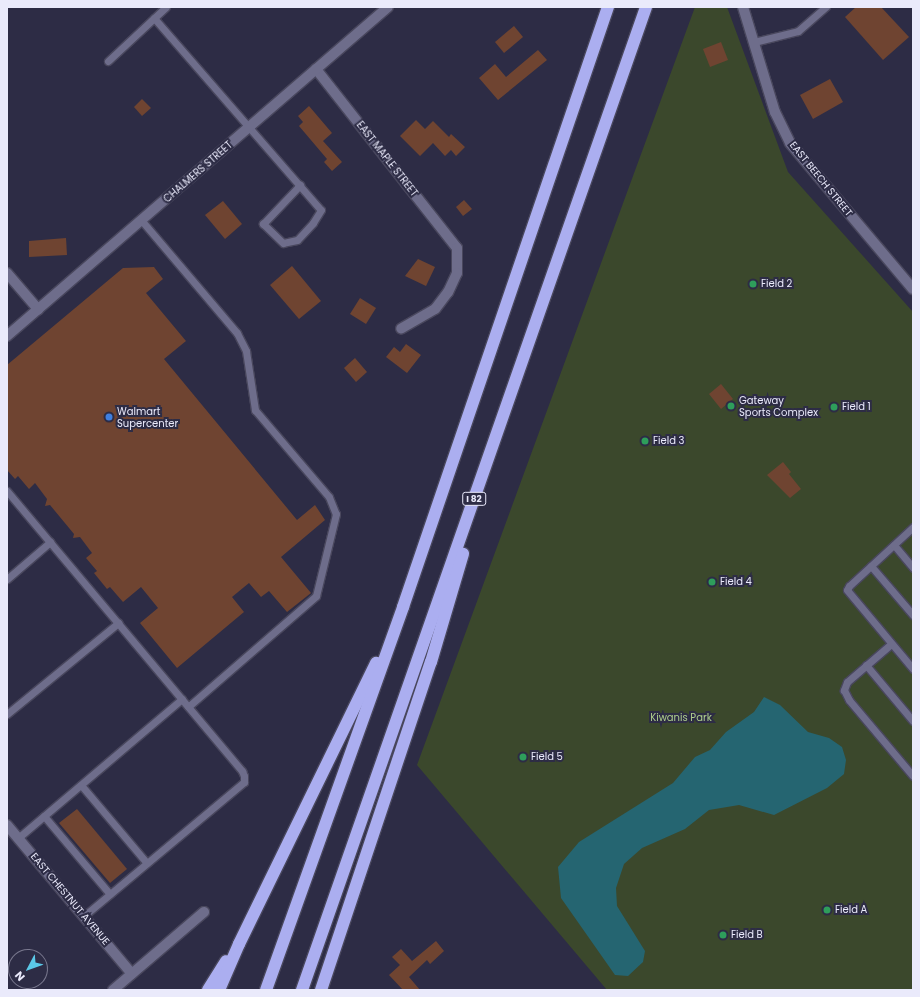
<!DOCTYPE html>
<style>
body{margin:0}
#map{position:relative;width:920px;height:997px;overflow:hidden;background:#2d2c45;font-family:Poppins,sans-serif}
div>[style]{position:absolute}
[style*='--x']{left:calc(var(--x)*1px);top:calc(var(--y)*1px);width:calc(var(--w)*1px);rotate:calc(var(--a)*1deg)}
.green>*{inset:0;background:#3b482c}
.water>*{inset:0;background:#256571}
.building>*{inset:0;background:#6f4431}
.roads{filter:drop-shadow(1px 0 #49475d) drop-shadow(-1px 0 #49475d) drop-shadow(0 1px #49475d) drop-shadow(0 -1px #49475d)}
.lane>*{height:7px;margin:-3.5px;padding:0 3.5px;transform-origin:3.5px;border-radius:3.5px;background:#6e6d8b}
.street>*{height:10px;margin:-5px;padding:0 5px;transform-origin:5px;border-radius:5px;background:#6e6d8b}
.highway>*{height:12px;margin:-6px;padding:0 6px;transform-origin:6px;border-radius:6px;background:#abaef0}
.dots>*{width:11px;height:11px;translate:-50% -50%;box-sizing:border-box;border:2px solid #2d2c45;border-radius:50%}
span{translate:-50% -50%;white-space:nowrap;text-align:center;line-height:1.15;-webkit-text-stroke:4px #2d2c45;paint-order:stroke}
.shield-label span{padding:1px 3px;background:#2d2c45;border:1px solid;border-radius:3px;-webkit-text-stroke-width:0}
.shield-label{font-size:9px;color:#eaeafb;font-weight:700}
.street-label{font-size:10px;color:#eaeafb}
.poi-label{font-size:10px;color:#eaeafb}
.left{translate:0 -50%;text-align:left}
.park-label{font-size:10px;color:#afcf8c}
.frame{position:absolute;inset:0;border:8px solid #eaeafb;pointer-events:none}
.north{position:absolute;left:8px;top:949px;width:40px;height:40px;box-sizing:border-box;background:#2d2c45;border:1px solid #79788e;border-radius:50%;rotate:229deg;font-size:11px;font-weight:700;line-height:16px;text-align:center;color:#eaeafb}
.north::after{content:'';display:block;margin:auto;width:14px;height:18px;background:#5bc8e7;clip-path:polygon(50% 0,100% 100%,50% 72%,0 100%)}
</style>
<div id="map">
<div class="green">
<div style="clip-path:polygon(695px 7px,727px 7px,788px 172px,913px 312px,913px 990px,607px 990px,417px 765px)"></div>
</div>
<div class="water">
<div style="clip-path:polygon(764px 697px,780px 705px,808px 732px,829px 738px,842px 747px,846px 760px,844px 774px,827px 788px,774px 815px,739px 805px,709px 810px,685px 829px,642px 848px,624px 864px,616px 888px,617px 906px,645px 951px,643px 962px,628px 976px,615px 975px,561px 898px,558px 867px,579px 842px,673px 783px,695px 757px,710px 750px,726px 732px,754px 712px)"></div>
</div>
<div class="building">
<div style="clip-path:polygon(856px 7px,881px 7px,909px 37px,883px 60px,845px 17px)"></div>
<div style="clip-path:polygon(514px 26px,523px 37px,504px 53px,495px 42px)"></div>
<div style="clip-path:polygon(721px 42px,728px 60px,710px 67px,703px 49px)"></div>
<div style="clip-path:polygon(538px 50px,547px 60px,498px 100px,479px 78px,495px 64px,506px 77px)"></div>
<div style="clip-path:polygon(830px 79px,843px 102px,813px 119px,800px 95px)"></div>
<div style="clip-path:polygon(142px 99px,151px 108px,142px 116px,134px 107px)"></div>
<div style="clip-path:polygon(309px 106px,332px 133px,323px 141px,342px 162px,332px 171px,324px 162px,327px 159px,299px 126px,303px 122px,298px 116px)"></div>
<div style="clip-path:polygon(416px 120px,425px 129px,433px 121px,449px 137px,451px 134px,465px 147px,456px 156px,451px 150px,445px 156px,433px 143px,420px 156px,400px 136px)"></div>
<div style="clip-path:polygon(464px 200px,472px 209px,463px 216px,456px 207px)"></div>
<div style="clip-path:polygon(223px 201px,242px 224px,225px 239px,205px 215px)"></div>
<div style="clip-path:polygon(66px 238px,67px 255px,29px 257px,29px 241px)"></div>
<div style="clip-path:polygon(418px 259px,435px 267px,426px 286px,405px 276px)"></div>
<div style="clip-path:polygon(292px 266px,321px 301px,299px 319px,270px 285px)"></div>
<div style="clip-path:polygon(154px 267px,163px 279px,146px 293px,186px 341px,164px 359px,297px 520px,315px 505px,325px 520px,281px 557px,311px 593px,287px 612px,269px 591px,261px 597px,249px 583px,232px 597px,244px 612px,177px 668px,140px 623px,158px 608px,141px 587px,123px 602px,110px 587px,107px 589px,94px 573px,97px 571px,86px 558px,92px 553px,80px 537px,73px 538px,74px 534px,50px 505px,45px 506px,47px 499px,35px 483px,29px 489px,18px 476px,15px 479px,7px 470px,7px 365px,123px 268px)"></div>
<div style="clip-path:polygon(360px 298px,376px 308px,366px 324px,350px 314px)"></div>
<div style="clip-path:polygon(406px 344px,421px 355px,407px 373px,386px 357px,394px 347px,400px 352px)"></div>
<div style="clip-path:polygon(355px 358px,367px 372px,356px 382px,344px 368px)"></div>
<div style="clip-path:polygon(721px 384px,733px 399px,721px 409px,709px 394px)"></div>
<div style="clip-path:polygon(783px 462px,791px 472px,789px 474px,801px 489px,790px 498px,767px 475px)"></div>
<div style="clip-path:polygon(77px 809px,127px 869px,110px 883px,59px 823px)"></div>
<div style="clip-path:polygon(436px 941px,444px 951px,430px 964px,427px 960px,409px 977px,420px 990px,403px 990px,389px 975px,400px 965px,392px 957px,401px 949px,412px 961px)"></div>
</div>
<div class="roads">
<div class="lane">
<div style="--x:154;--y:18;--w:254;--a:49"></div>
<div style="--x:321;--y:210;--w:15;--a:122"></div>
<div style="--x:313;--y:223;--w:23;--a:133"></div>
<div style="--x:297;--y:240;--w:14;--a:168"></div>
<div style="--x:283;--y:243;--w:28;--a:-136"></div>
<div style="--x:263;--y:224;--w:54;--a:-46.5"></div>
<div style="--x:754;--y:42;--w:45;--a:-14"></div>
<div style="--x:798;--y:31;--w:37;--a:-41"></div>
<div style="--x:108;--y:61;--w:79;--a:-43"></div>
<div style="--x:142;--y:221;--w:147;--a:49.7"></div>
<div style="--x:237;--y:333;--w:20;--a:63"></div>
<div style="--x:246;--y:351;--w:60;--a:81.3"></div>
<div style="--x:255;--y:410;--w:114;--a:49.6"></div>
<div style="--x:329;--y:497;--w:18;--a:68"></div>
<div style="--x:336;--y:514;--w:84;--a:103.7"></div>
<div style="--x:316;--y:596;--w:169;--a:139.1"></div>
<div style="--x:7;--y:491;--w:366;--a:50"></div>
<div style="--x:242;--y:771;--w:5;--a:68"></div>
<div style="--x:244;--y:776;--w:6;--a:90"></div>
<div style="--x:244;--y:782;--w:209;--a:140.1"></div>
<div style="--x:913;--y:527;--w:87;--a:137.3"></div>
<div style="--x:849;--y:586;--w:4;--a:117"></div>
<div style="--x:847;--y:590;--w:103;--a:50.1"></div>
<div style="--x:894;--y:545;--w:30;--a:50"></div>
<div style="--x:871;--y:566;--w:65;--a:49.4"></div>
<div style="--x:7;--y:579;--w:57;--a:-40.7"></div>
<div style="--x:891;--y:644;--w:58;--a:139.2"></div>
<div style="--x:847;--y:682;--w:9;--a:111"></div>
<div style="--x:844;--y:690;--w:11;--a:63"></div>
<div style="--x:849;--y:700;--w:99;--a:49.9"></div>
<div style="--x:866;--y:665;--w:73;--a:50"></div>
<div style="--x:7;--y:714;--w:144;--a:-39.3"></div>
<div style="--x:81;--y:785;--w:102;--a:49.8"></div>
<div style="--x:44;--y:816;--w:102;--a:49.8"></div>
<div style="--x:18;--y:838;--w:215;--a:-40.3"></div>
</div>
<div class="street">
<div style="--x:743;--y:7;--w:110;--a:73.1"></div>
<div style="--x:775;--y:112;--w:34;--a:64"></div>
<div style="--x:790;--y:143;--w:191;--a:49.9"></div>
<div style="--x:316;--y:69;--w:228;--a:51.8"></div>
<div style="--x:457;--y:248;--w:25;--a:90"></div>
<div style="--x:457;--y:273;--w:21;--a:115"></div>
<div style="--x:448;--y:292;--w:21;--a:127"></div>
<div style="--x:435;--y:309;--w:39;--a:150"></div>
<div style="--x:7;--y:273;--w:48;--a:49.3"></div>
<div style="--x:7;--y:336;--w:503;--a:-40.81"></div>
<div style="--x:7;--y:825;--w:194;--a:50"></div>
<div style="--x:113;--y:990;--w:120;--a:-40.6"></div>
</div>
<div class="highway">
<div style="--x:208;--y:990;--w:34;--a:-58"></div>
<div style="--x:219;--y:990;--w:50;--a:-66.5"></div>
<div style="--x:239;--y:944;--w:313;--a:-64"></div>
<div style="--x:266;--y:990;--w:407;--a:-70.3"></div>
<div style="--x:403;--y:607;--w:634;--a:-71.14"></div>
<div style="--x:302;--y:990;--w:1041;--a:-70.71"></div>
<div style="--x:321;--y:990;--w:346;--a:-71.5"></div>
<div style="--x:431;--y:662;--w:113;--a:-73.5"></div>
</div>
</div>
<div class="dots">
<div style="left:753px;top:284px;background:#2e9e5b"></div>
<div style="left:731px;top:406px;background:#2e9e5b"></div>
<div style="left:834px;top:407px;background:#2e9e5b"></div>
<div style="left:109px;top:417px;background:#3f7fe0"></div>
<div style="left:645px;top:441px;background:#2e9e5b"></div>
<div style="left:712px;top:582px;background:#2e9e5b"></div>
<div style="left:523px;top:757px;background:#2e9e5b"></div>
<div style="left:827px;top:910px;background:#2e9e5b"></div>
<div style="left:723px;top:935px;background:#2e9e5b"></div>
</div>
<div class="shield-label">
<span style="left:474px;top:499px">I 82</span>
</div>
<div class="street-label">
<span style="left:387px;top:159px;rotate:52deg">EAST MAPLE STREET</span>
<span style="left:198px;top:172px;rotate:-41deg">CHALMERS STREET</span>
<span style="left:821px;top:179px;rotate:51deg">EAST BEECH STREET</span>
<span style="left:70px;top:899px;rotate:50deg">EAST CHESTNUT AVENUE</span>
</div>
<div class="poi-label">
<span class="left" style="left:761px;top:284px">Field 2</span>
<span class="left" style="left:739px;top:406px">Gateway<br>Sports Complex</span>
<span class="left" style="left:842px;top:407px">Field 1</span>
<span class="left" style="left:117px;top:417px">Walmart<br>Supercenter</span>
<span class="left" style="left:653px;top:441px">Field 3</span>
<span class="left" style="left:720px;top:582px">Field 4</span>
<span class="left" style="left:531px;top:757px">Field 5</span>
<span class="left" style="left:835px;top:910px">Field A</span>
<span class="left" style="left:731px;top:935px">Field B</span>
</div>
<div class="park-label">
<span style="left:681px;top:718px">Kiwanis Park</span>
</div>
<div class="frame"></div>
<div class="north">N</div>
</div>
